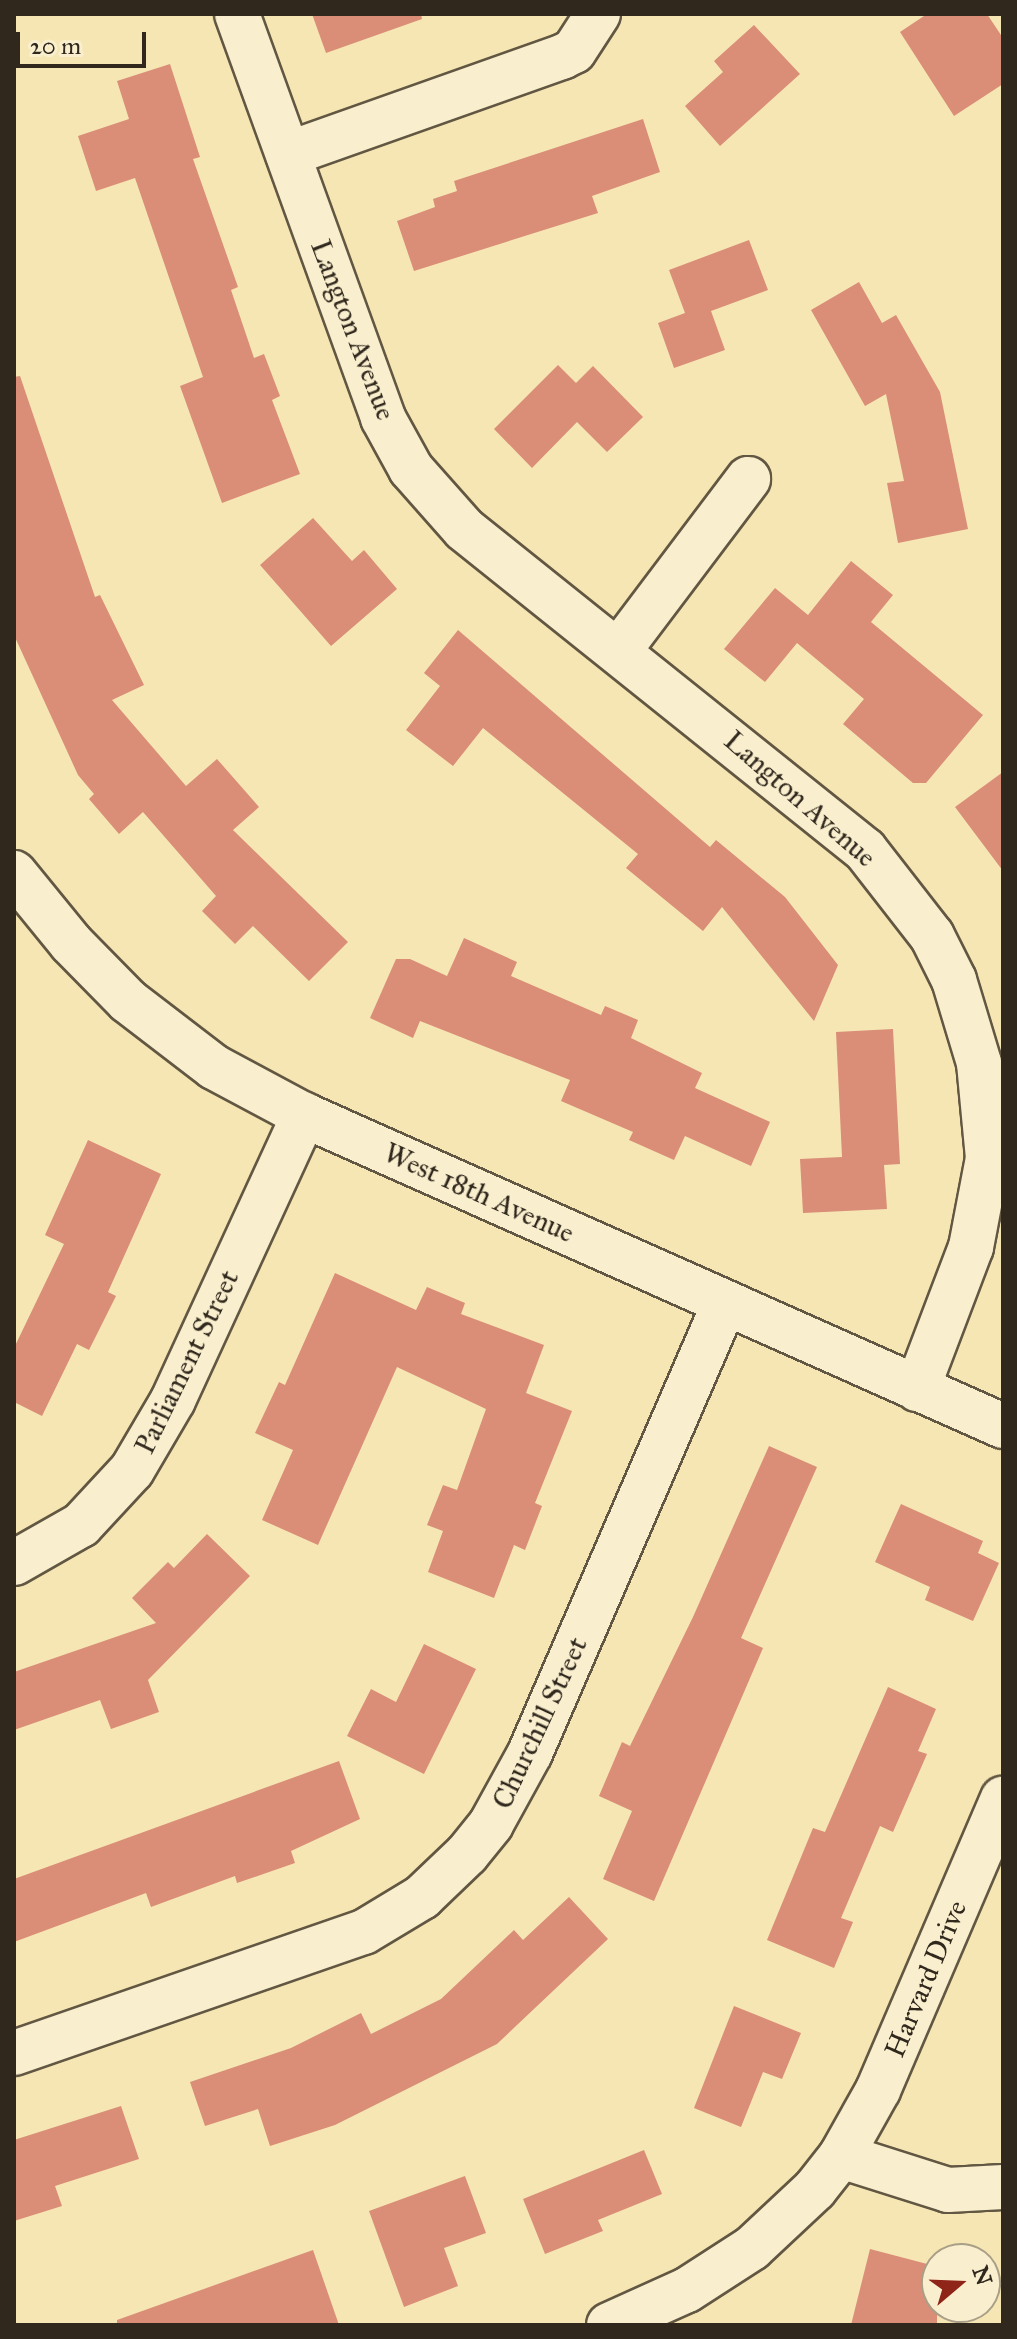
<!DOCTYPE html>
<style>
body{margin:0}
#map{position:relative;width:1017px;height:2339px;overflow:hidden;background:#f6e6b3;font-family:"IM FELL Great Primer",serif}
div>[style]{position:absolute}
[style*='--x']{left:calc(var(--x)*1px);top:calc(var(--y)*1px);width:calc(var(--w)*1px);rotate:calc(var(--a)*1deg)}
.building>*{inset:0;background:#da8d77}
.roads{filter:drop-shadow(2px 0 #625742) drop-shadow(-2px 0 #625742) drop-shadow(0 2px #625742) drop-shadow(0 -2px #625742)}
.street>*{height:44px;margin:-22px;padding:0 22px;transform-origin:22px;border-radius:22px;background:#f9efce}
.secondary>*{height:44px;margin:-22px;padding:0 22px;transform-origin:22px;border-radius:22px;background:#f9efce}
span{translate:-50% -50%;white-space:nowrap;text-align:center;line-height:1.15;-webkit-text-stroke:6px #f9efce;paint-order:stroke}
.street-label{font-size:28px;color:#30271d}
.frame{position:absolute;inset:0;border:16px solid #30271d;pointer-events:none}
.north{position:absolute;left:921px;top:2243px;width:80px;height:80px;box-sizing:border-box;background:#f9efce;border:2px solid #a99f87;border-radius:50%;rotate:71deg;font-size:22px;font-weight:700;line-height:32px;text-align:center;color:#30271d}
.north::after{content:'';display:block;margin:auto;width:28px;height:36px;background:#8f2418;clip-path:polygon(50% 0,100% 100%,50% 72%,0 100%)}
.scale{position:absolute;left:16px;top:32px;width:130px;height:36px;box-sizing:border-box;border:4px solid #30271d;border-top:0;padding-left:10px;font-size:24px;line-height:28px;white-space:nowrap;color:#30271d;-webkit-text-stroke:6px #f9efce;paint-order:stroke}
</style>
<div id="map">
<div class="building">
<div style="clip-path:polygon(312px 14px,421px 14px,422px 19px,326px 53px)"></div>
<div style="clip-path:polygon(927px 14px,987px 14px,1003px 38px,1003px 84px,954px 116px,900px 32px)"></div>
<div style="clip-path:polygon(754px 25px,800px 74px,720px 146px,685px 106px,723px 72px,714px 61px)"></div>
<div style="clip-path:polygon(170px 64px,200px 157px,193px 159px,238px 287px,231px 290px,254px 358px,264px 354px,280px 396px,272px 400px,300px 474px,222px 503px,180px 386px,203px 377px,135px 178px,96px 191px,78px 136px,129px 119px,117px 81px)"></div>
<div style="clip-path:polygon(643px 119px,660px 172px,592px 196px,598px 213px,414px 271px,397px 221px,435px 207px,433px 199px,457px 191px,454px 181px)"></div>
<div style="clip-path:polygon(749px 240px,768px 290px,711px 311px,725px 350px,674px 368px,658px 323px,685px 313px,669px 270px)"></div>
<div style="clip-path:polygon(859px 282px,882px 323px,896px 315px,940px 392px,968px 529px,898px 543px,887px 483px,904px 481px,886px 394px,865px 406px,811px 310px)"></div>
<div style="clip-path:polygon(558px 365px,576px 383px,593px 366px,643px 417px,607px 452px,577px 422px,532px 468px,494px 429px)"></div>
<div style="clip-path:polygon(20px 376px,95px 597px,100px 595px,144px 685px,112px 700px,186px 786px,217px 759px,259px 807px,233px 830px,348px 942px,309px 981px,253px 926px,235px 944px,202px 911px,216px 896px,143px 812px,119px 834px,89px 799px,94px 794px,78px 775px,14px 635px,14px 377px)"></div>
<div style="clip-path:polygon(313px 518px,352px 561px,364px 550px,397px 589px,331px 646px,260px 565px)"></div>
<div style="clip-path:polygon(851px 561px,893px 595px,871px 622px,983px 715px,926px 783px,913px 783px,843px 724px,864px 699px,797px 643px,765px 682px,724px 649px,775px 588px,808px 615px)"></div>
<div style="clip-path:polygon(458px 630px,710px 847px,716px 840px,785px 897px,838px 965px,814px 1021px,722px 907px,703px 931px,626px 868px,638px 854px,483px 728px,453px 766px,406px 730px,440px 686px,424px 673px)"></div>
<div style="clip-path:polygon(1003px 772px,1003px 871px,955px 807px)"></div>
<div style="clip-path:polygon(464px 938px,517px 962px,511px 976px,601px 1015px,605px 1006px,638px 1020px,631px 1038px,702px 1073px,695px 1088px,770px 1122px,751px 1166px,685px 1136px,674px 1160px,629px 1140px,633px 1132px,561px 1101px,570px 1080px,420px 1021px,413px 1038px,370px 1018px,396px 959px,410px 959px,447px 976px)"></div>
<div style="clip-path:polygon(893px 1029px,900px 1164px,884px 1165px,887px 1209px,803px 1213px,800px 1159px,842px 1157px,836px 1032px)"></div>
<div style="clip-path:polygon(88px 1140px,161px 1174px,108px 1292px,116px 1296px,89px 1350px,77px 1344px,42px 1416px,14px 1402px,14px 1348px,64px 1244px,45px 1235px)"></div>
<div style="clip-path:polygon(335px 1273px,416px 1310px,427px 1287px,465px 1303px,461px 1314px,544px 1345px,526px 1393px,572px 1411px,535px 1503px,542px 1506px,525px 1550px,514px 1545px,494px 1598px,428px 1572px,443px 1531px,427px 1525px,443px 1485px,457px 1490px,486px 1409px,397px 1367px,318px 1545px,262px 1520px,293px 1450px,255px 1433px,279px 1382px,285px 1385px)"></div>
<div style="clip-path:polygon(769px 1446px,817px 1467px,741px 1638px,763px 1648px,654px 1901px,603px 1879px,632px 1811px,599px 1796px,622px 1742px,630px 1746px,693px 1617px)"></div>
<div style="clip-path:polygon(901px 1504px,983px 1541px,978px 1553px,999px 1563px,973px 1621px,925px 1600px,930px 1587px,875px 1562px)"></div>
<div style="clip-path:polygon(207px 1534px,250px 1576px,148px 1680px,159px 1712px,111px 1729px,100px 1700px,14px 1730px,14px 1672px,156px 1623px,132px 1598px,168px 1562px,174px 1568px)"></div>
<div style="clip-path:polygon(424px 1644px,476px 1669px,424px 1774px,347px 1736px,371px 1689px,396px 1702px)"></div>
<div style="clip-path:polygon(888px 1687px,936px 1709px,918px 1751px,927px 1754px,893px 1832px,880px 1826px,841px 1918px,853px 1922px,834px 1968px,767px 1940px,813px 1828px,825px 1832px)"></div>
<div style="clip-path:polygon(339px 1761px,360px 1819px,291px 1851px,295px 1863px,237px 1883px,235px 1876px,151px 1907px,146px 1893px,14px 1942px,14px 1879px)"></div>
<div style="clip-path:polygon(569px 1897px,608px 1939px,497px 2044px,335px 2125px,270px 2146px,258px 2109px,205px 2126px,190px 2082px,291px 2048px,361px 2013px,371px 2034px,441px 1999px,514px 1930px,523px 1940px)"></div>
<div style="clip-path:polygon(734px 2006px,801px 2033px,782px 2079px,763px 2072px,741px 2127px,694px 2108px)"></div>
<div style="clip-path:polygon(121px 2106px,139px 2159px,55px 2186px,62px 2206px,14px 2221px,14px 2140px)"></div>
<div style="clip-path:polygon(644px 2150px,662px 2194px,598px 2220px,603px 2231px,545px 2254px,523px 2199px)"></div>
<div style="clip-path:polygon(465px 2176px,486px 2233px,444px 2248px,458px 2286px,404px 2307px,369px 2211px)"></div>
<div style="clip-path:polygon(870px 2249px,931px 2265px,928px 2278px,937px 2280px,937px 2325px,851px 2325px)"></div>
<div style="clip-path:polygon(313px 2250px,339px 2325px,117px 2325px,117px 2320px)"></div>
</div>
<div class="roads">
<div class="street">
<div style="--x:237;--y:14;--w:430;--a:70.1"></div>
<div style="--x:383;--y:418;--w:58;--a:61.2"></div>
<div style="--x:411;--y:469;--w:80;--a:48.5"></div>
<div style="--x:464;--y:529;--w:514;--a:38.68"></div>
<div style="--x:865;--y:850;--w:109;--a:52.1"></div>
<div style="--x:932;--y:936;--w:49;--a:63.4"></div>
<div style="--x:954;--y:980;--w:87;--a:73.2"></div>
<div style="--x:979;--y:1063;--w:95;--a:84.6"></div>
<div style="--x:988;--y:1158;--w:91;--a:100.8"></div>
<div style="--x:971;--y:1247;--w:152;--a:110.8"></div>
<div style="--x:288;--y:154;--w:291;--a:-19.5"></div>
<div style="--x:562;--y:57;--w:13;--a:-27"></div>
<div style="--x:574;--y:51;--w:44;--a:-57"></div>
<div style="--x:620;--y:649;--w:213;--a:-53"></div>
<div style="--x:14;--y:1563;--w:77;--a:-29.6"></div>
<div style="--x:81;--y:1525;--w:75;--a:-47.2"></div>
<div style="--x:132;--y:1470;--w:81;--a:-59.6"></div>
<div style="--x:173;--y:1400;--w:314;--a:-65.3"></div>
<div style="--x:14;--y:2053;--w:370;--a:-19.1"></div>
<div style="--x:364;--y:1932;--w:68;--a:-31.1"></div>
<div style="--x:422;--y:1897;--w:62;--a:-43.7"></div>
<div style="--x:467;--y:1854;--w:38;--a:-51"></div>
<div style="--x:491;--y:1824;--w:81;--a:-61.2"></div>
<div style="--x:530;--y:1753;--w:490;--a:-66.6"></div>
<div style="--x:841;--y:2156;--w:112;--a:17.6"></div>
<div style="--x:948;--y:2190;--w:55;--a:-3.1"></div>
<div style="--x:609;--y:2325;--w:85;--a:-24.2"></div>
<div style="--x:687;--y:2290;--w:77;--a:-32.9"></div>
<div style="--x:752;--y:2248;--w:86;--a:-43.1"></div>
<div style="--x:815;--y:2189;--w:42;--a:-51.8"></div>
<div style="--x:841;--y:2156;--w:76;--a:-60.7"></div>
<div style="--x:878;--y:2090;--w:317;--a:-66.8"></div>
</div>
<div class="secondary">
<div style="--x:14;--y:873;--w:90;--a:50.8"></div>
<div style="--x:71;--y:943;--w:81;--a:45.5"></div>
<div style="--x:128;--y:1001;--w:108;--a:37.5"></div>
<div style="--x:214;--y:1067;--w:102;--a:28.1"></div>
<div style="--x:304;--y:1115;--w:765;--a:23.99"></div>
</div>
</div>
<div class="street-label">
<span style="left:353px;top:330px;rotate:69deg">Langton Avenue</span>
<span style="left:800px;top:799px;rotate:41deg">Langton Avenue</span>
<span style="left:479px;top:1193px;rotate:24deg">West 18th Avenue</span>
<span style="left:187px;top:1362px;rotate:-64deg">Parliament Street</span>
<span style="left:540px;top:1723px;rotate:-65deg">Churchill Street</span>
<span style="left:926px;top:1979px;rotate:-67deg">Harvard Drive</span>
</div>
<div class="frame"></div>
<div class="north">N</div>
<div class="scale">20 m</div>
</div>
